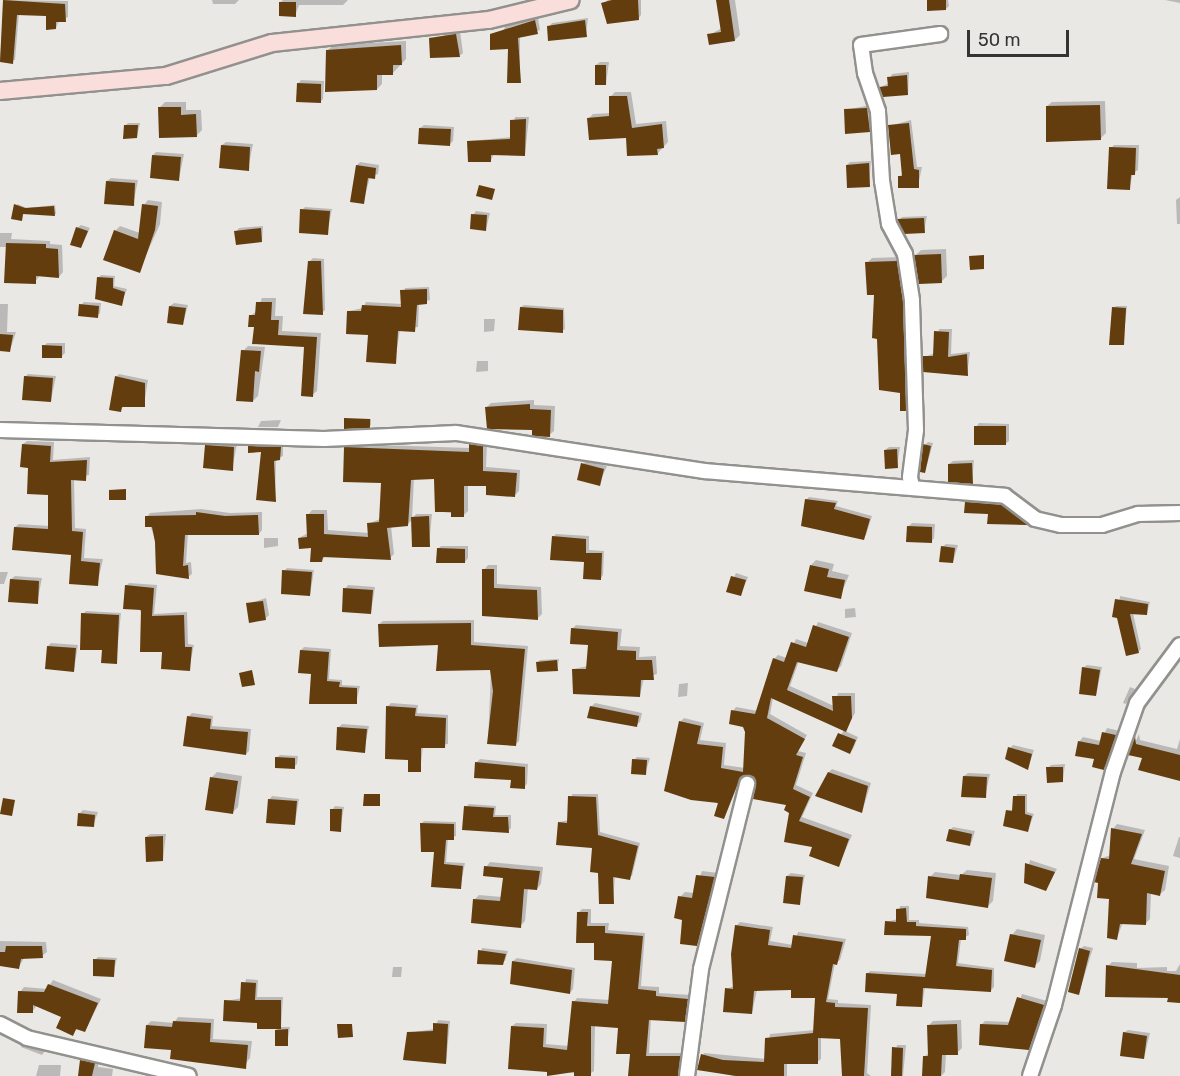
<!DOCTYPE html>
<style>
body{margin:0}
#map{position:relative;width:1180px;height:1076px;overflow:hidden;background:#e9e8e5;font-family:Rubik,sans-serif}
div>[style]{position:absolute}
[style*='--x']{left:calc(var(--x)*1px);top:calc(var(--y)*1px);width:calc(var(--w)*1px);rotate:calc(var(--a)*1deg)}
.shadow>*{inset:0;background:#0003}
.building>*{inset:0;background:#633d0d}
.roads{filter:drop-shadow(2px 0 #92918e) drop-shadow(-2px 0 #92918e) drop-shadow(0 2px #92918e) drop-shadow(0 -2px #92918e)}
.minor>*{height:14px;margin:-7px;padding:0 7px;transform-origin:7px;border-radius:7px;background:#fff}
.major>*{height:16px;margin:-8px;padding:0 8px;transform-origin:8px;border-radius:8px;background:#fadedb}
span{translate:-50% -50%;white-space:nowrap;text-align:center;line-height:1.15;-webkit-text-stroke:6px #e9e8e5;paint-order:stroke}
.scale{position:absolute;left:967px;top:30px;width:102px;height:27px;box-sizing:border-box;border:3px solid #353433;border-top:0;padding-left:8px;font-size:18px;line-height:21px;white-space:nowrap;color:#353433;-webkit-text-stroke:4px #e9e8e5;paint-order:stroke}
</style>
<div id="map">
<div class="shadow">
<div style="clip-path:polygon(4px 0,68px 1px,68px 17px,59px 21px,56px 28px,47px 14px,19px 13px,15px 60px,0 61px)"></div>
<div style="clip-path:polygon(212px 0,239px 0,235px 4px,213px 4px)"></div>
<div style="clip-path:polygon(283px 0,348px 0,343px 5px,299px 5px,295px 16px,281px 2px)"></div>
<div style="clip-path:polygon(608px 0,641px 0,641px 15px,638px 19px,603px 4px)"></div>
<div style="clip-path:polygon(717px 0,735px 0,740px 35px,735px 40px,709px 35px,722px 28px)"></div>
<div style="clip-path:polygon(928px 0,948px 0,949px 6px,946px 9px)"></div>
<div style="clip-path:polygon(1165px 0,1180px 0,1180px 3px)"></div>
<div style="clip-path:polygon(538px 18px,540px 30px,520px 36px,520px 82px,509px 48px,491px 34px,503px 31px,506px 25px)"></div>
<div style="clip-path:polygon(588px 18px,586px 36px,549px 27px,552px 23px)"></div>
<div style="clip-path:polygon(460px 31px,463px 53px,459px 56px,431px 39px)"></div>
<div style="clip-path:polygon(406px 41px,406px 59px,393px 73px,382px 73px,382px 84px,377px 89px,328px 50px,333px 45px)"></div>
<div style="clip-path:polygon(600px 62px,609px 62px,606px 84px,596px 65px)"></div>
<div style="clip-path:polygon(909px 72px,908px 94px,881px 87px,889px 83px,892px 74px)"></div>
<div style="clip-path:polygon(301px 80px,324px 81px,323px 99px,320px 102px,298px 84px)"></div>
<div style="clip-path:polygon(615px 92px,631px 92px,636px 124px,666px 121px,668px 142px,657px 154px,589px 118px,593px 114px,611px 113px,610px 97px)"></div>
<div style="clip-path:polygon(1105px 101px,1106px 133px,1101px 138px,1047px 106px,1052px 102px)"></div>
<div style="clip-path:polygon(165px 102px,186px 102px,186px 110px,201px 110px,202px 130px,196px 136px,159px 108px)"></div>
<div style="clip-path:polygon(870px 105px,873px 127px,870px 131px,846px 110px)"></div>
<div style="clip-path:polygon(515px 117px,529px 117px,525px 154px,494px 154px,491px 160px,469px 141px,512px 137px)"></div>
<div style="clip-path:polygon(911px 120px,917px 167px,922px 167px,918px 186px,900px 176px,904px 173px,901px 152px,889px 126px)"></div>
<div style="clip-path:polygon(128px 123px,140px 123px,137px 137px,125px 126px)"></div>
<div style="clip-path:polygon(424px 125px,454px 127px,453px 141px,450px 144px,420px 128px)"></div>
<div style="clip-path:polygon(226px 142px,253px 144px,248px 169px,222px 145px)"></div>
<div style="clip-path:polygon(1114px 145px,1139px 145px,1138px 170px,1133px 173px,1129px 189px,1111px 148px)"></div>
<div style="clip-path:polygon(156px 152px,184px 154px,179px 179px,153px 155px)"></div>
<div style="clip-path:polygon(871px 161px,869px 185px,847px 165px,850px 162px)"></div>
<div style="clip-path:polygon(360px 162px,379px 165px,378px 174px,370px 177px,363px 203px,357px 165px)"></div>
<div style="clip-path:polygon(111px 178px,138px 180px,133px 205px,107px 181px)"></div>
<div style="clip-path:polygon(1180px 197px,1180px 224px,1177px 224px,1176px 200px)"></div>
<div style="clip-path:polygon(148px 200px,162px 202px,160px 224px,139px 271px,115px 231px,120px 226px,140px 233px,144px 205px)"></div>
<div style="clip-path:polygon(17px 204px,27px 208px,55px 205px,56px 214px,24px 213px,21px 220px)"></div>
<div style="clip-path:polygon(305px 207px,332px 209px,327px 233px,302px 210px)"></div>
<div style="clip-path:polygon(476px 211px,490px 213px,486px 229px,473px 215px)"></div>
<div style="clip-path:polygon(927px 216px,924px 231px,899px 220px,902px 217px)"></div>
<div style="clip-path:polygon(81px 225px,90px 228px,81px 247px,77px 228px)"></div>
<div style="clip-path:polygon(263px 226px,262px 241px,236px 232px,239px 228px)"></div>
<div style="clip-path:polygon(0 233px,12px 233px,11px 239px,50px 241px,50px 244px,62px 245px,63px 272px,59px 277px,40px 275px,35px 282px,7px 247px,0 247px)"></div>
<div style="clip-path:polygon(946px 249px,947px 276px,942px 281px,916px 255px,921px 250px)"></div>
<div style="clip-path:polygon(901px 257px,907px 296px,910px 405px,906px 410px,867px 263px,872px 258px)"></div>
<div style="clip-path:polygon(313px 258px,324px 259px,325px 310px,322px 313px,310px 261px)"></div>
<div style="clip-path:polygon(101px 275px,115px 276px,114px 286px,127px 289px,121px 304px,98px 278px)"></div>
<div style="clip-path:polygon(429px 287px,430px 300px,419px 303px,418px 327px,400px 329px,395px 362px,349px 311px,363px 308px,366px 302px,402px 304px,405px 288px)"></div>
<div style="clip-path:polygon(262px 298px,276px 298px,275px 316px,283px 316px,282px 331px,321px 333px,317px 391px,312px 395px,306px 346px,254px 343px,255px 325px,250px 316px,257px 311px)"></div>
<div style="clip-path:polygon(84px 302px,101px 303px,100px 313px,97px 316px,81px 305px)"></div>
<div style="clip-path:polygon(174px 303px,188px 305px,183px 324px,170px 306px)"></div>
<div style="clip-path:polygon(0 304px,8px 304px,7px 332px,16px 332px,10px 350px,0 350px)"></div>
<div style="clip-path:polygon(524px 305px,564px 308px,565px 329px,562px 331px,521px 307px)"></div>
<div style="clip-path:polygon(1116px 306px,1127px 306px,1123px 343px,1113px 308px)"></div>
<div style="clip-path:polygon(484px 319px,495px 319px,494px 331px,484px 332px)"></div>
<div style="clip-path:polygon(939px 329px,952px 329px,951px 354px,970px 352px,967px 375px,951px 375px,951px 370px,924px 357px,935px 353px)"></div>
<div style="clip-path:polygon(47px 343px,65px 343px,65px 353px,61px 357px,44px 346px)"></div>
<div style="clip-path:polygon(248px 346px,265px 347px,258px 396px,253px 401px,243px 351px)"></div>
<div style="clip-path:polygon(488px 361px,488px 371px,476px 372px,477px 361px)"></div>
<div style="clip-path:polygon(28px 374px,56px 376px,51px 400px,25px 377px)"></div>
<div style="clip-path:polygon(119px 374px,148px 380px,144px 405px,124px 406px,120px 411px,116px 377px)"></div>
<div style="clip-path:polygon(534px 400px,534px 405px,555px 406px,554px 431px,549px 435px,487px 407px,491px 403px)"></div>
<div style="clip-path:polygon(346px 419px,371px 419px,371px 425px,369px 426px)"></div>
<div style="clip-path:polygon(281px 420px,278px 427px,258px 427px,261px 421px)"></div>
<div style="clip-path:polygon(979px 423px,1009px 424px,1009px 441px,1005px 444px,976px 427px)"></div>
<div style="clip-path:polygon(27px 441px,54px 442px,53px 460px,90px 457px,89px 475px,74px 478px,75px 528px,86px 529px,84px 558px,103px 559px,97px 585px,72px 553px,15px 527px,19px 524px,50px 526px,49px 493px,29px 466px,23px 444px)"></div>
<div style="clip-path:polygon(474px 441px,487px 443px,486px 467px,520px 470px,519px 491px,515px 495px,488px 484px,468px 485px,468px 511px,464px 515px,436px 511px,436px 477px,414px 478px,412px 519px,416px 514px,432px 514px,429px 545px,413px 519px,407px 525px,391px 526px,394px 554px,390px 558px,326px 556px,322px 560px,312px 546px,299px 538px,308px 533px,308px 515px,312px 510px,327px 510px,328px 530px,369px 533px,368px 524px,380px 519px,383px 482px,345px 448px,349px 444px,470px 448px)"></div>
<div style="clip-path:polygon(210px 442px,237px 444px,232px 469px,206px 446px)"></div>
<div style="clip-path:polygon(928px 442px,933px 443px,925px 472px,925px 445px)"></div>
<div style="clip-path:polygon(252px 444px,283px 445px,283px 456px,276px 459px,275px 500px,262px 450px,249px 446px)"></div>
<div style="clip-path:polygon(889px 447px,900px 447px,897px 467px,885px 450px)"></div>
<div style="clip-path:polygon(974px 460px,972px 483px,949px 464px,953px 461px)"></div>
<div style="clip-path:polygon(586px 461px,607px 466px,599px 484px,583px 464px)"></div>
<div style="clip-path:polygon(809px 497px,838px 501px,836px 506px,872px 516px,866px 535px,863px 538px,806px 500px)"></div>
<div style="clip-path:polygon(969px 499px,1005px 502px,1030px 521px,989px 522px,989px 513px,966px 502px)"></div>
<div style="clip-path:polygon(201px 509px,230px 513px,262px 512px,262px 530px,259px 534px,188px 533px,186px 563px,191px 562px,192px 574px,188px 577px,156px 541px,147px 517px,150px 513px)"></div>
<div style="clip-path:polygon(912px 523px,935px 524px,934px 538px,931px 542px,908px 527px)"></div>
<div style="clip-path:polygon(556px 534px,589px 536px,589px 550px,604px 551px,603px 575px,600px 579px,586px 561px,553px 537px)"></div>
<div style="clip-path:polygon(264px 538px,278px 538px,278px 546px,264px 548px)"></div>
<div style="clip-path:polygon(946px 544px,958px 545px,953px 562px,942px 547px)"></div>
<div style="clip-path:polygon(441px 546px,468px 546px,468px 558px,465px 562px,438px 549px)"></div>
<div style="clip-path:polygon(816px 560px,834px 564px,832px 571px,849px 575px,840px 597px,811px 565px)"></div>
<div style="clip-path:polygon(488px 565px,497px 565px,497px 584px,541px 587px,542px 614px,538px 618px,483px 615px,484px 570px)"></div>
<div style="clip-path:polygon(287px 568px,314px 570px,310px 595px,284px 571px)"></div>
<div style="clip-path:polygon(0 572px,8px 572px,4px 584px,0 584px)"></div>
<div style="clip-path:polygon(736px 573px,748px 577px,741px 594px,728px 591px)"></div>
<div style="clip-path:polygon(15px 576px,42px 578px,37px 603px,11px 579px)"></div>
<div style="clip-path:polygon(129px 583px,157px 585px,154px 614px,187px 612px,188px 644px,194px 645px,189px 669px,163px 651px,126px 586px)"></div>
<div style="clip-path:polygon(348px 585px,375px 587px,371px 612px,345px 589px)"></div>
<div style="clip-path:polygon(1120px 596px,1150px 602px,1147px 613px,1133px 613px,1141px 649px,1138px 652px,1118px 617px)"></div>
<div style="clip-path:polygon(266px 598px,269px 615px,265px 619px,248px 604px)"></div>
<div style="clip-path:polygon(855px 608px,856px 617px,845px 618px,845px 609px)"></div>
<div style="clip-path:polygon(86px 611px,121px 613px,116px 662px,103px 649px,83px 614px)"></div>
<div style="clip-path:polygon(474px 620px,474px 642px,528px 646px,519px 741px,516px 744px,488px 743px,491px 669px,439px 644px,379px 624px,383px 621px)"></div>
<div style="clip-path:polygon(818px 622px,852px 633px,841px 666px,837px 670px,799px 661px,790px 686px,834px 706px,838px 693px,855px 693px,855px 713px,845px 731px,858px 737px,853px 749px,850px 752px,834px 746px,844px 730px,773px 698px,770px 714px,807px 735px,798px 751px,806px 753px,796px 785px,813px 793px,802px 817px,852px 835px,839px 865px,814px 846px,788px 804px,749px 773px,741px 778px,724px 818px,680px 722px,684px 718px,704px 723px,700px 740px,726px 743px,724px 765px,745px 768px,747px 732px,733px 711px,736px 707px,758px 711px,774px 659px,778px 655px,787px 658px,796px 639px,808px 643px)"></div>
<div style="clip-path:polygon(576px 625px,622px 629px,620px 646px,640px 647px,639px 657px,656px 656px,657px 674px,644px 678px,640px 695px,573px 669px,588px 666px,589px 643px,572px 629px)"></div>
<div style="clip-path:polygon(51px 643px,78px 645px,74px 670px,48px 646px)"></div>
<div style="clip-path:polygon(304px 647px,331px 649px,329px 679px,342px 680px,342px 685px,360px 686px,356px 703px,312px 673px,301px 650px)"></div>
<div style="clip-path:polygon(559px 659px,557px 670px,538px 662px,540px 660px)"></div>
<div style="clip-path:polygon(1087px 665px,1102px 667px,1096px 695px,1083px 668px)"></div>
<div style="clip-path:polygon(688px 683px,687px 696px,678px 697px,679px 684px)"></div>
<div style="clip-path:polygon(1130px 687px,1135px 689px,1126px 704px,1123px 703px)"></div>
<div style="clip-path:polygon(391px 703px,418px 705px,417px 713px,448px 715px,448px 744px,423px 747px,420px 771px,409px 759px,387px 707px)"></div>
<div style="clip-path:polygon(595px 703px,642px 713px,640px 722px,636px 725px,591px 707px)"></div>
<div style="clip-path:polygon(192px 713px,213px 716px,212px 726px,251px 729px,249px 751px,246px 754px,189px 716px)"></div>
<div style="clip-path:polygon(342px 724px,369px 726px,364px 751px,339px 727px)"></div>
<div style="clip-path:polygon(1107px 728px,1120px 731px,1104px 769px,1079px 742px,1083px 737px,1101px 741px)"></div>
<div style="clip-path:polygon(1139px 734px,1140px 740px,1177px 749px,1180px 739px,1180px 779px,1143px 757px,1130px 754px)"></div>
<div style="clip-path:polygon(1013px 745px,1034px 750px,1028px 768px,1010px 748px)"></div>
<div style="clip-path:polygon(280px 755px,298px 756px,297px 764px,294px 767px,276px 758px)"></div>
<div style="clip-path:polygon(637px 757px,650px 758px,645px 774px,634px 760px)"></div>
<div style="clip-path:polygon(480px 759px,528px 764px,527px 784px,524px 787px,476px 763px)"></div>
<div style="clip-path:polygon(1065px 764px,1063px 780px,1048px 768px,1051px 765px)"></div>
<div style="clip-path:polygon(832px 769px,871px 783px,862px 812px,829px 772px)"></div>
<div style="clip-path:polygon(217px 772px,242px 776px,238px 807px,232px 813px,212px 777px)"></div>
<div style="clip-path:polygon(968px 773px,990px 774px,985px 797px,964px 776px)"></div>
<div style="clip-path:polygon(572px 794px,598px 794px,600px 832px,640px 843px,632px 876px,615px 876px,613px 902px,594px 846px,559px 822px,569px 820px)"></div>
<div style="clip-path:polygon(1017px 794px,1027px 794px,1027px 812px,1034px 814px,1028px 830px,1008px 811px,1014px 809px)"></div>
<div style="clip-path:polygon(272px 796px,299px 799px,295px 823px,269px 800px)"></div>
<div style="clip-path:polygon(469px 804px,496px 806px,495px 815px,511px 815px,511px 828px,508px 831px,466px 807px)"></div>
<div style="clip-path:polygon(335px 806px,344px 807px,340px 830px,332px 810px)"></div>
<div style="clip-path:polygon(83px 810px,98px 812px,93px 826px,80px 813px)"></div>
<div style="clip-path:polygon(424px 821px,456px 822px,456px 836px,448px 838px,446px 862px,465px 863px,460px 888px,433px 886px,436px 851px,422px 823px)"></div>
<div style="clip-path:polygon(1117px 824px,1145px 830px,1134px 859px,1169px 866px,1165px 890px,1160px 894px,1151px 892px,1150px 919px,1145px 924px,1123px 922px,1117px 938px,1102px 858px,1111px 855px,1113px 829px)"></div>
<div style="clip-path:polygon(953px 827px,975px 831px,972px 841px,969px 845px,950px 830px)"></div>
<div style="clip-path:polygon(150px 834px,166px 834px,163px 860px,146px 837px)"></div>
<div style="clip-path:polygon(1179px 837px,1180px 837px,1180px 858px,1173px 856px)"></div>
<div style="clip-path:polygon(1030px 860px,1057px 869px,1046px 889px,1025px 882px)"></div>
<div style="clip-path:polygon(490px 862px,543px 867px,541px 884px,537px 889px,528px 888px,525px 921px,520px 926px,474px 900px,479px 895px,502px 897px,505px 877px,486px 867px)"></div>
<div style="clip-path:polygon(967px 870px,996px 873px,993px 901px,988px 906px,930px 877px,935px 872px,961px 875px)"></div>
<div style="clip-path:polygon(702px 871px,718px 873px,702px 939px,697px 944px,684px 919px,680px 897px,685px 892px,694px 893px)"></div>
<div style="clip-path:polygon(791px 873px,805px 875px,799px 903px,787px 876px)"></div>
<div style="clip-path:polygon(900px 906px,909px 906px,909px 920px,919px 920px,919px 923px,968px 927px,969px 935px,961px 939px,958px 963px,994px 968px,994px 987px,991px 990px,925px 987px,922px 1006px,867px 974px,870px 971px,927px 974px,933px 935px,886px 922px,898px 919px)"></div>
<div style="clip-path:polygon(582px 909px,591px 909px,591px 923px,609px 923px,608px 930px,645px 933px,641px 986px,659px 987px,659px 993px,691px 995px,684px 1021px,651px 1018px,649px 1053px,684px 1053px,683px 1076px,629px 1076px,631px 1053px,620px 1027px,595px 1025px,594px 1071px,590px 1074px,548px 1071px,512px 1026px,516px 1023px,547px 1024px,546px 1044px,569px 1046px,574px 1002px,577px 998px,610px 1000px,614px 959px,596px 942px,579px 912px)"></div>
<div style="clip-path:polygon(740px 922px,773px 927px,770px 941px,793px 945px,798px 932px,846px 939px,840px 960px,835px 963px,828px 999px,838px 1000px,838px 1003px,871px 1005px,867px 1073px,871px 1076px,842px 1076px,842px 1037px,821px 1036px,821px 1059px,817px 1062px,787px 1063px,787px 1076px,734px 1076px,699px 1068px,704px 1053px,766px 1059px,770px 1034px,815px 1030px,816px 997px,793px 988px,757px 990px,752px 1013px,726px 989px,734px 986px,736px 926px)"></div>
<div style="clip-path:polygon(1017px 929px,1045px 935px,1040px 961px,1034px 966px,1012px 935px)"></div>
<div style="clip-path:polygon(0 941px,46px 942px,47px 952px,42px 956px,24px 958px,19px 967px,0 965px)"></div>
<div style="clip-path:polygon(1084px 946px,1093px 948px,1079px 993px,1080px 949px)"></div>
<div style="clip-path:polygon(482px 948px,508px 951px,505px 961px,479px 962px)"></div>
<div style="clip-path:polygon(98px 957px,117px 958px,113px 975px,95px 960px)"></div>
<div style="clip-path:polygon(517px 958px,575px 968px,573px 989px,570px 993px,513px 961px)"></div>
<div style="clip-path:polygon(1112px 962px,1137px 963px,1137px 968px,1167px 967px,1167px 971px,1176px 971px,1180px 964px,1180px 1001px,1108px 966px)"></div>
<div style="clip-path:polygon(393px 967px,402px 967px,401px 977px,392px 977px)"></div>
<div style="clip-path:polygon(246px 979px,258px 980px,257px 997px,283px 997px,281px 1027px,290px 1027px,287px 1044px,276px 1030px,279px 1027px,258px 1022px,226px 1001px,242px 998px)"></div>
<div style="clip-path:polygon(53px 980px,101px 999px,85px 1031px,78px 1028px,73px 1034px,63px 1016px,37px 1005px,32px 1012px,20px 992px,24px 987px,47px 989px)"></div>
<div style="clip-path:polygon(1022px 994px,1047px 1001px,1029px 1049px,981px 1025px,985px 1021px,1011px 1022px)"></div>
<div style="clip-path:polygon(178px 1017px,214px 1019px,213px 1039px,252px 1041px,250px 1058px,246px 1063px,173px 1049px,147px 1025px,151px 1021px,174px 1023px)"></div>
<div style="clip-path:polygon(438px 1020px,450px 1021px,446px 1063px,408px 1033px,434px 1029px)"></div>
<div style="clip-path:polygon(961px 1020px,962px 1048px,957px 1053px,946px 1054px,945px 1072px,941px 1076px,924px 1057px,930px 1052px,928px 1026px,933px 1021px)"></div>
<div style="clip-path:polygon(1128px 1030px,1150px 1033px,1144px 1058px,1124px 1033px)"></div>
<div style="clip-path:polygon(25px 1042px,47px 1048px,42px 1055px,21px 1047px)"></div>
<div style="clip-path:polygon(897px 1045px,906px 1045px,903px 1076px,893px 1076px)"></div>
<div style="clip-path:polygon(87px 1056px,99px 1058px,98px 1067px,113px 1069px,112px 1076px,79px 1076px,82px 1061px)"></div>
<div style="clip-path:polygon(39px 1065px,61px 1065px,60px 1076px,36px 1076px)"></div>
</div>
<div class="building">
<div style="clip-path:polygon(3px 0,65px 4px,66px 22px,56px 22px,56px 29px,46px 30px,46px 16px,17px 15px,13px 64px,0 62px)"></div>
<div style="clip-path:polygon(612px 0,638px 0,639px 20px,607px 24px,601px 3px)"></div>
<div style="clip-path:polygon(716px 0,729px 0,735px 41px,709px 45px,707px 34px,721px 32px)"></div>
<div style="clip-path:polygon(927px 0,946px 0,946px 10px,927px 11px)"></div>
<div style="clip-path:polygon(279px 2px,296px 2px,296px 17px,279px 16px)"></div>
<div style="clip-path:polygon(535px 20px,538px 34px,518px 38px,521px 83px,507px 83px,508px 49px,490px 50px,490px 34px)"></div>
<div style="clip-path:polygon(585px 20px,587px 37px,548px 41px,547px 26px)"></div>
<div style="clip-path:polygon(456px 34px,460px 57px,430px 58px,429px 38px)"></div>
<div style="clip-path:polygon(401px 45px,402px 65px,393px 65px,393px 75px,377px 75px,377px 90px,325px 92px,326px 50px)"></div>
<div style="clip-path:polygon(595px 65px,606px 65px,606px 85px,595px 85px)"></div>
<div style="clip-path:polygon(907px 75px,908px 95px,883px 97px,879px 87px,888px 86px,887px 77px)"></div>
<div style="clip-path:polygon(297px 83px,321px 84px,321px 103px,296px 102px)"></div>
<div style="clip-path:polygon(609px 96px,627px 96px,632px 128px,662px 124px,664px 148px,657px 149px,658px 155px,627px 156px,626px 138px,589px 140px,587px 118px,609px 116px)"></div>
<div style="clip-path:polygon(1100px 105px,1101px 140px,1046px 142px,1046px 106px)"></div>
<div style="clip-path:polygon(158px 107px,181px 107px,181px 115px,196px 114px,197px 137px,159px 138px)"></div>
<div style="clip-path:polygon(867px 108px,870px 132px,845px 134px,844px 109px)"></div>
<div style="clip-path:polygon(526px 119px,525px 156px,491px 155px,491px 162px,468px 162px,467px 141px,510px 139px,510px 120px)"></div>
<div style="clip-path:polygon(909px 123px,914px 169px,919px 170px,919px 188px,898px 188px,898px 176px,902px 176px,900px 154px,891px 155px,888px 125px)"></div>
<div style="clip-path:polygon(124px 125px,138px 125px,137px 138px,123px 139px)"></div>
<div style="clip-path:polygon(419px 128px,451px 129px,450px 146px,418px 144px)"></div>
<div style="clip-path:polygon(221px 145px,250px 147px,249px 171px,219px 168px)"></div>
<div style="clip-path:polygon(1109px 147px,1136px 148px,1135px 175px,1131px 175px,1130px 190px,1107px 189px)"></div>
<div style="clip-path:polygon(152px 155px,181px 157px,179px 181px,150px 178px)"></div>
<div style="clip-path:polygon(869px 163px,870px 187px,847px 188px,846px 165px)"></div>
<div style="clip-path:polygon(356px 165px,376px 168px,375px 179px,368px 178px,364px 204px,350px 202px)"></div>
<div style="clip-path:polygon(106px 181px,135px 183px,134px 206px,104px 204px)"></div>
<div style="clip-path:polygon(479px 185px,495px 189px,492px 200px,476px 196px)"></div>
<div style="clip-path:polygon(14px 204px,25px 208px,54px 206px,55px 216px,23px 214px,22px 221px,11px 219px)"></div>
<div style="clip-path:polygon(142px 204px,158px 206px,155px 230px,140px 273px,103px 260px,114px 230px,138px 239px)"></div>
<div style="clip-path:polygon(300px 209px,330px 211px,328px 235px,299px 233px)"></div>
<div style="clip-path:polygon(471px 214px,487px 215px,486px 231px,470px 229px)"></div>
<div style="clip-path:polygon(924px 218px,925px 233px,904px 234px,897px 219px)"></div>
<div style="clip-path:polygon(76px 227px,88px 231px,81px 248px,70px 245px)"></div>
<div style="clip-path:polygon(261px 228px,262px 242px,236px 245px,234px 231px)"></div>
<div style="clip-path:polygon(6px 243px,46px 244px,46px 248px,58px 249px,59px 278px,36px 276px,36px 284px,4px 283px)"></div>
<div style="clip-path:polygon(941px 254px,942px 283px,919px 284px,914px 255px)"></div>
<div style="clip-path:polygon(984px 255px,984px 269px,970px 270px,969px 256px)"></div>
<div style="clip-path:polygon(308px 261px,321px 261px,323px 315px,303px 314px)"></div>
<div style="clip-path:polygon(897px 261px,903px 301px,906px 411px,900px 411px,900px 393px,879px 390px,877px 339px,872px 338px,874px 295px,867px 295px,865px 262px)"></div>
<div style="clip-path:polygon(97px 277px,113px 278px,113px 288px,125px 292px,122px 306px,95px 299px)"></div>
<div style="clip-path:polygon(427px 289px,427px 304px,417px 305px,415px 332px,398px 331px,396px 364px,366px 362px,368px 335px,346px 334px,347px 311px,361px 311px,362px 305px,401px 307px,400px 290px)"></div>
<div style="clip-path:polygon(256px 302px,272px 302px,271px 320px,279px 320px,278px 335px,317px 337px,313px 397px,301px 396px,304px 347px,252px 344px,254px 327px,248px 327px,249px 315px,255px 315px)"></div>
<div style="clip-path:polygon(79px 304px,99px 306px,98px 318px,78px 316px)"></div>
<div style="clip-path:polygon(169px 306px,186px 308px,183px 325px,167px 323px)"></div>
<div style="clip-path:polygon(520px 307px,563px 310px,563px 333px,518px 330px)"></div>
<div style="clip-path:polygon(1112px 307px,1126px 308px,1124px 345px,1109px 345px)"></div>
<div style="clip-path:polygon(934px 331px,949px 332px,948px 357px,967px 354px,968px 376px,923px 372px,923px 356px,933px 356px)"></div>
<div style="clip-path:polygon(0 334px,13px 335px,10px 352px,0 351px)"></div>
<div style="clip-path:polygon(42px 345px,62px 346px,62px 358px,42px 358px)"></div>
<div style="clip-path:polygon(241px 350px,261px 351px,259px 372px,255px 371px,253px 402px,236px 401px)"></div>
<div style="clip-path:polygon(24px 376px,53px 378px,51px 402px,22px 400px)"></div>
<div style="clip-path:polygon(115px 376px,145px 383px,145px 407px,122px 407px,121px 412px,109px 410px)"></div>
<div style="clip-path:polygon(530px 404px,530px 409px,551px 410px,550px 437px,532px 436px,532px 430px,487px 429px,485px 407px)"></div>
<div style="clip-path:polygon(344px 418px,370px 419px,370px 428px,344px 429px)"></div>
<div style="clip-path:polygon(974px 426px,1006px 426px,1006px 445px,974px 445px)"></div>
<div style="clip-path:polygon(22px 444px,51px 446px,50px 462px,87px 460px,86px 481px,71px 480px,72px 531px,83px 532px,81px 561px,100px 563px,98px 586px,69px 584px,71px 555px,12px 550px,14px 527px,48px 529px,48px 495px,27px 494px,28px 468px,20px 467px)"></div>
<div style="clip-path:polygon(469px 444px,483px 446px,483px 471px,517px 473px,515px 497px,486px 495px,486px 486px,464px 486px,464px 517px,451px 517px,451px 512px,435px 512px,434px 479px,411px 480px,408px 526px,387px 528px,391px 560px,323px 557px,322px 562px,310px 562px,311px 548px,299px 549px,298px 538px,307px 537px,306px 514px,324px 514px,324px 534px,368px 537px,367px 523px,379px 522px,381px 483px,343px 482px,344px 447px,469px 452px)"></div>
<div style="clip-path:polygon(923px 444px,931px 446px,925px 473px,920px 472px)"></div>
<div style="clip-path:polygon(205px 445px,234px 447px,233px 471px,203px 468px)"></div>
<div style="clip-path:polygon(248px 446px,281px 447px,280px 460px,274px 461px,276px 502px,256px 500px,261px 452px,248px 453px)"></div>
<div style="clip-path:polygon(897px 449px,898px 468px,885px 469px,884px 450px)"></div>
<div style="clip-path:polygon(581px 463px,604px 469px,600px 486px,577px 480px)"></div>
<div style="clip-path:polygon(972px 463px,973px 484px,948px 482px,948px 464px)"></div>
<div style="clip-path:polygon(126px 489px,126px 500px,109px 500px,109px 490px)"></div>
<div style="clip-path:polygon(805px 499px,836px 503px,834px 509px,870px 519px,864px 540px,801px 526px)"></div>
<div style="clip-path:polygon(965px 502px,1002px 505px,1028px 525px,987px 524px,988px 514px,964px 513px)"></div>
<div style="clip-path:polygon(196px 512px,225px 516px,258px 515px,259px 535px,185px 535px,183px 566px,188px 565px,189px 579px,156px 574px,155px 542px,152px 527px,145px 527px,145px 516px,196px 515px)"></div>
<div style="clip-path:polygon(429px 516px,430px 547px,412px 547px,411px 517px)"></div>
<div style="clip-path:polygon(907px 526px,932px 527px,932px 543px,906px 542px)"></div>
<div style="clip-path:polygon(552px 536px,586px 539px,586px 553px,602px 553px,601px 580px,583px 579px,584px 562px,550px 560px)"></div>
<div style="clip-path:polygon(941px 546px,955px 548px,953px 563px,939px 562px)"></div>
<div style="clip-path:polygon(437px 548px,465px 549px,465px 563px,436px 563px)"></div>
<div style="clip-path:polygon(810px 565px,829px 569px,827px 577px,845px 580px,841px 599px,804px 591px)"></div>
<div style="clip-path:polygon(482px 569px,494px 569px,494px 588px,537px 590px,538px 620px,482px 616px)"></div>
<div style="clip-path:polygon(282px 570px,312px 572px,310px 596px,281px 594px)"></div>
<div style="clip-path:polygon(731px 576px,746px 580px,741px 596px,726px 592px)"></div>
<div style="clip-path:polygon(10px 579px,39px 581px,38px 604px,8px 602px)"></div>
<div style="clip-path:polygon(125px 585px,154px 588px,152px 616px,184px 615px,185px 647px,192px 647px,190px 671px,161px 669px,162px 652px,140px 652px,141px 610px,123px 609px)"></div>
<div style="clip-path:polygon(343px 588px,373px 590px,371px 614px,342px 612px)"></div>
<div style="clip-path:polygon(1115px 599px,1148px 604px,1147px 615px,1130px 614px,1139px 653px,1126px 656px,1117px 618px,1112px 617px)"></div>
<div style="clip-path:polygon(263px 601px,266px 620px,249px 623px,246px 603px)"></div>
<div style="clip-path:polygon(81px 613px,119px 615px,117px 664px,101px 663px,102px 650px,80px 650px)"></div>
<div style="clip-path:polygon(471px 623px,471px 645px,525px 649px,516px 746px,487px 744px,493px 691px,490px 670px,436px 671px,438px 645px,379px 647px,378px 624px)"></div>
<div style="clip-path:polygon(813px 625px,849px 637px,837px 672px,797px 662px,787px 690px,833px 711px,832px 696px,851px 696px,852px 718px,846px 732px,771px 698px,767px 718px,805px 739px,796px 755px,803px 757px,793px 789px,810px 797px,799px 821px,849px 839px,839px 867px,809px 856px,812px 847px,784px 842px,789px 813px,784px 810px,786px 805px,753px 799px,756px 782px,750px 775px,740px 778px,724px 819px,714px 816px,718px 803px,691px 800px,664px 791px,679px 721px,701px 726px,697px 744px,723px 747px,721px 768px,743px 772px,745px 732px,743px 727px,729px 724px,731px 710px,755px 714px,773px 658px,784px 662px,791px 642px,806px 647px)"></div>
<div style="clip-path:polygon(571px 628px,618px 632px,617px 650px,636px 651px,636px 660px,652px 660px,654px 680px,641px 680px,640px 697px,573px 694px,572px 669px,586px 669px,588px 645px,570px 644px)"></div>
<div style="clip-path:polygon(47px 646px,76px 648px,74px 672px,45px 669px)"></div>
<div style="clip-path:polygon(300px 650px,329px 652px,327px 681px,340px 682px,339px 687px,357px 688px,357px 704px,309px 704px,311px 674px,298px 673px)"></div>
<div style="clip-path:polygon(557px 660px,558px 671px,537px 672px,536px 662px)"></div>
<div style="clip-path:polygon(1082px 667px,1100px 670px,1096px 696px,1079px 694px)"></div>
<div style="clip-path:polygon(252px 670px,255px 685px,242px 687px,239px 673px)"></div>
<div style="clip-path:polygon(386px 706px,416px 708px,415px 716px,446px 718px,445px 748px,421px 748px,421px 772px,408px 772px,408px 760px,385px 759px)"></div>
<div style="clip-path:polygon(590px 706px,639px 716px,637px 727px,587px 718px)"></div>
<div style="clip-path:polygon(187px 716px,211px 719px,210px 729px,248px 732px,246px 755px,183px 746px)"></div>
<div style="clip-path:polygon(337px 727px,367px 729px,365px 753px,336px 750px)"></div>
<div style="clip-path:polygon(1102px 732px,1116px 735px,1117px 732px,1104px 770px,1092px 767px,1094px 759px,1075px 756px,1078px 741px,1099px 745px)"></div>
<div style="clip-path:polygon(838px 733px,856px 740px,850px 754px,832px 746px)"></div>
<div style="clip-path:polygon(1135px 736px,1136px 744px,1180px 755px,1180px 781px,1138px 770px,1142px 758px,1128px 755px)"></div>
<div style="clip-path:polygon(1008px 747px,1032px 754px,1028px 770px,1005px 759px)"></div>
<div style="clip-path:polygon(275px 757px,295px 758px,295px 769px,275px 768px)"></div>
<div style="clip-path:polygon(632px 759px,647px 760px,646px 775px,631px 774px)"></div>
<div style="clip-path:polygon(475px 762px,525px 767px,525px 789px,510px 788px,511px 780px,474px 778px)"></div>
<div style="clip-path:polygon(1046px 767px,1063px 767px,1063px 782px,1047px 783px)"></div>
<div style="clip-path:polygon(828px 772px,868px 786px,862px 813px,815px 796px)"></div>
<div style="clip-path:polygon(963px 776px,987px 777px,986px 798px,961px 797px)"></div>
<div style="clip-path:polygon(210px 777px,238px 781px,233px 814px,205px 810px)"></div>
<div style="clip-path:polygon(364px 794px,380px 794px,380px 806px,363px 806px)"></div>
<div style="clip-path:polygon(568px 796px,596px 797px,598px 835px,638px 846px,630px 880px,613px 877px,614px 904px,599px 904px,598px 873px,590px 872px,592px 848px,556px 845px,558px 822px,567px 823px)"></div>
<div style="clip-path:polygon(1013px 796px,1025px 796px,1025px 814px,1032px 816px,1028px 832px,1003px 826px,1006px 810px,1012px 811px)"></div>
<div style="clip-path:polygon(3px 798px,15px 800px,12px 816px,0 814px)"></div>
<div style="clip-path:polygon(268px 799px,297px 801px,295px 825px,266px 823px)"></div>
<div style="clip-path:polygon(464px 806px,494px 808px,493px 817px,508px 817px,509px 833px,462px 830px)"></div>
<div style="clip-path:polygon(330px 809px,342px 809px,341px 832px,330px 831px)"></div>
<div style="clip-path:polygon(78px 813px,95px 815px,94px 827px,77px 826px)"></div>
<div style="clip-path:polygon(420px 823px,454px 824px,454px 840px,446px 840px,444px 864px,463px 866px,461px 889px,431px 887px,434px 852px,421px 852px)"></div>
<div style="clip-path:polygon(1111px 828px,1142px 834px,1131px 864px,1165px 871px,1160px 896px,1147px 893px,1146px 925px,1120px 924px,1117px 940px,1107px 938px,1109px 899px,1097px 898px,1098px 883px,1094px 882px,1101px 858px,1109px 859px)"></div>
<div style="clip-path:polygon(949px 829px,972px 834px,970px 846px,946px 841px)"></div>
<div style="clip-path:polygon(163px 836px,163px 861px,146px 862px,145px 837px)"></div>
<div style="clip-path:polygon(1025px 863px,1055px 872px,1046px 891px,1024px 883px)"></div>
<div style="clip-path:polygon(484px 866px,540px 871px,537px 890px,524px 889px,521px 928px,471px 923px,473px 899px,500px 901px,503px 878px,483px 876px)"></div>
<div style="clip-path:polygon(960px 874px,992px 878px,988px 908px,926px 898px,928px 876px,959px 880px)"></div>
<div style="clip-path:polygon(696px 875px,715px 877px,697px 946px,680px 944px,682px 920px,674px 918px,678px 896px,692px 898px)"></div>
<div style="clip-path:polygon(786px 876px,803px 877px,800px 905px,783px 903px)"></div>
<div style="clip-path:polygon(906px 908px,907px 922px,916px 922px,916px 926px,966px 929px,966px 940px,959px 940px,956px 966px,992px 970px,991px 992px,923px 988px,922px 1007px,896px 1006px,897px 994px,865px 992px,866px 973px,925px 977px,931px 936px,884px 935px,885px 921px,896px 922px,896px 909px)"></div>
<div style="clip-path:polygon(577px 912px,588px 912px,587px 926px,605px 926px,605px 933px,643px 936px,638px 989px,656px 991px,656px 996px,688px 999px,685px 1022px,649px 1020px,646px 1056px,681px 1056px,678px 1076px,628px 1076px,630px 1054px,616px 1054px,618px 1028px,591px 1026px,591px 1076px,574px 1076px,574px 1072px,547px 1076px,547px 1072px,508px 1069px,511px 1026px,544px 1028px,543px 1047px,567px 1050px,572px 1001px,608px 1004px,612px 961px,594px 960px,594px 943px,576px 943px)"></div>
<div style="clip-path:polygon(735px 925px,770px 930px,768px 945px,791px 948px,793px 935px,843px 942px,837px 965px,833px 964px,826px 1002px,835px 1003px,835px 1007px,868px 1008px,864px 1076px,842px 1076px,840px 1039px,818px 1038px,818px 1064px,784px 1064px,784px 1076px,736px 1076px,697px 1070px,701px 1054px,723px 1060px,764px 1062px,765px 1038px,813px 1033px,815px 998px,791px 998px,791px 990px,754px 991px,752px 1014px,723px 1012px,725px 988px,733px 989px,731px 954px)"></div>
<div style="clip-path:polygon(1010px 934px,1041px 940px,1035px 968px,1004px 961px)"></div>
<div style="clip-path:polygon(6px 946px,42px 946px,43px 958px,21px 959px,19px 969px,0 966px,0 952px,5px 952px)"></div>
<div style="clip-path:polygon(1079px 948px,1090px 951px,1079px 995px,1068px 992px)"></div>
<div style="clip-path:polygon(478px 950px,506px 954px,503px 965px,477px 964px)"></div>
<div style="clip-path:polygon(93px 959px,115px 960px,114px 977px,93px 976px)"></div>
<div style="clip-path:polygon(512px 961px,572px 970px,570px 994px,510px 984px)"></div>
<div style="clip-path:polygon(1106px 965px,1180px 975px,1180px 1003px,1167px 1002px,1168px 998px,1105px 997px)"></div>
<div style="clip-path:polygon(241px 982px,256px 983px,255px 1000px,281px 1000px,281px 1029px,257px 1029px,257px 1023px,223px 1021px,224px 1000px,240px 1001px)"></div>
<div style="clip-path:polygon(48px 984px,98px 1003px,85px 1032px,76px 1029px,73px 1036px,56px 1028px,61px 1017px,33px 1005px,33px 1013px,17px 1013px,18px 991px,44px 992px)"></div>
<div style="clip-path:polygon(1017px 997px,1044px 1005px,1029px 1050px,979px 1045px,980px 1024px,1008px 1025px)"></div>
<div style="clip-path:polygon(173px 1021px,211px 1023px,210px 1042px,248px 1045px,246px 1069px,170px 1059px,171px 1050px,144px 1048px,146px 1025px,172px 1027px)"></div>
<div style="clip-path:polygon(433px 1023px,448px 1024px,446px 1064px,403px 1060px,407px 1032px,433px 1031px)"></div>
<div style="clip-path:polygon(337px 1024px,352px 1024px,353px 1037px,338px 1038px)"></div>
<div style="clip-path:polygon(957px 1024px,958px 1055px,942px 1055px,941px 1076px,922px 1076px,923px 1056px,928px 1056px,927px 1025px)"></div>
<div style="clip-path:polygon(288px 1029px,288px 1046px,275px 1046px,275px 1030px)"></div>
<div style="clip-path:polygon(1123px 1032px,1147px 1036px,1144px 1059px,1120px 1056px)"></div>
<div style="clip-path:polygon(892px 1047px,903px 1048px,902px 1076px,891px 1076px)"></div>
<div style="clip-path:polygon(80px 1060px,95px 1063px,92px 1076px,78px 1076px)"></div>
</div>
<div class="roads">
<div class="minor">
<div style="--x:0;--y:430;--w:324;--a:1.6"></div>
<div style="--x:324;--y:439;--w:132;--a:-2.6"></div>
<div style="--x:456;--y:433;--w:251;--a:8.7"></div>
<div style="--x:704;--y:471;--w:302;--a:4.7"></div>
<div style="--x:1005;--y:496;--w:38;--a:37"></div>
<div style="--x:1035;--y:519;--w:27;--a:13"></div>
<div style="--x:1061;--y:525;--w:41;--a:0"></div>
<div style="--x:1102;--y:525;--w:38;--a:-17"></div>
<div style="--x:1138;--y:514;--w:42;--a:-1.4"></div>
<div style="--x:912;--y:486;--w:9;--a:-103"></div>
<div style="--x:910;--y:477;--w:47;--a:-82.7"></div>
<div style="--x:916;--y:430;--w:130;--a:-91.8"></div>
<div style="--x:912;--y:300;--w:47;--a:-98.7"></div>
<div style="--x:905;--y:254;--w:34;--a:-118"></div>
<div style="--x:889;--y:224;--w:44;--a:-99.2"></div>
<div style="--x:882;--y:181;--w:70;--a:-93.3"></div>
<div style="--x:878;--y:111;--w:40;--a:-108.9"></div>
<div style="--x:865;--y:73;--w:28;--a:-98"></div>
<div style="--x:861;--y:45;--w:80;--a:-7.9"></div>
<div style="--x:0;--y:1024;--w:30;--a:27"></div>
<div style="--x:27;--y:1038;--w:166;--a:13.2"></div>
<div style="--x:687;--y:1076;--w:108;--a:-82.5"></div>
<div style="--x:701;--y:969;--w:191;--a:-76"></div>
<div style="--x:1030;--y:1076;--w:75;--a:-71.3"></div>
<div style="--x:1054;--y:1005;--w:240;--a:-75.8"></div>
<div style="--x:1113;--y:772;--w:73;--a:-70.8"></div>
<div style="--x:1137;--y:703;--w:72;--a:-53.4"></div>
</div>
<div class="major">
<div style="--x:0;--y:91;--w:167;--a:-5.2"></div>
<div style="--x:166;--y:76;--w:111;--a:-17.3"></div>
<div style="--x:272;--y:43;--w:218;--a:-6.1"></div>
<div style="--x:489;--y:20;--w:84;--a:-13.7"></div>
</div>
</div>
<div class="scale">50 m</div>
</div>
